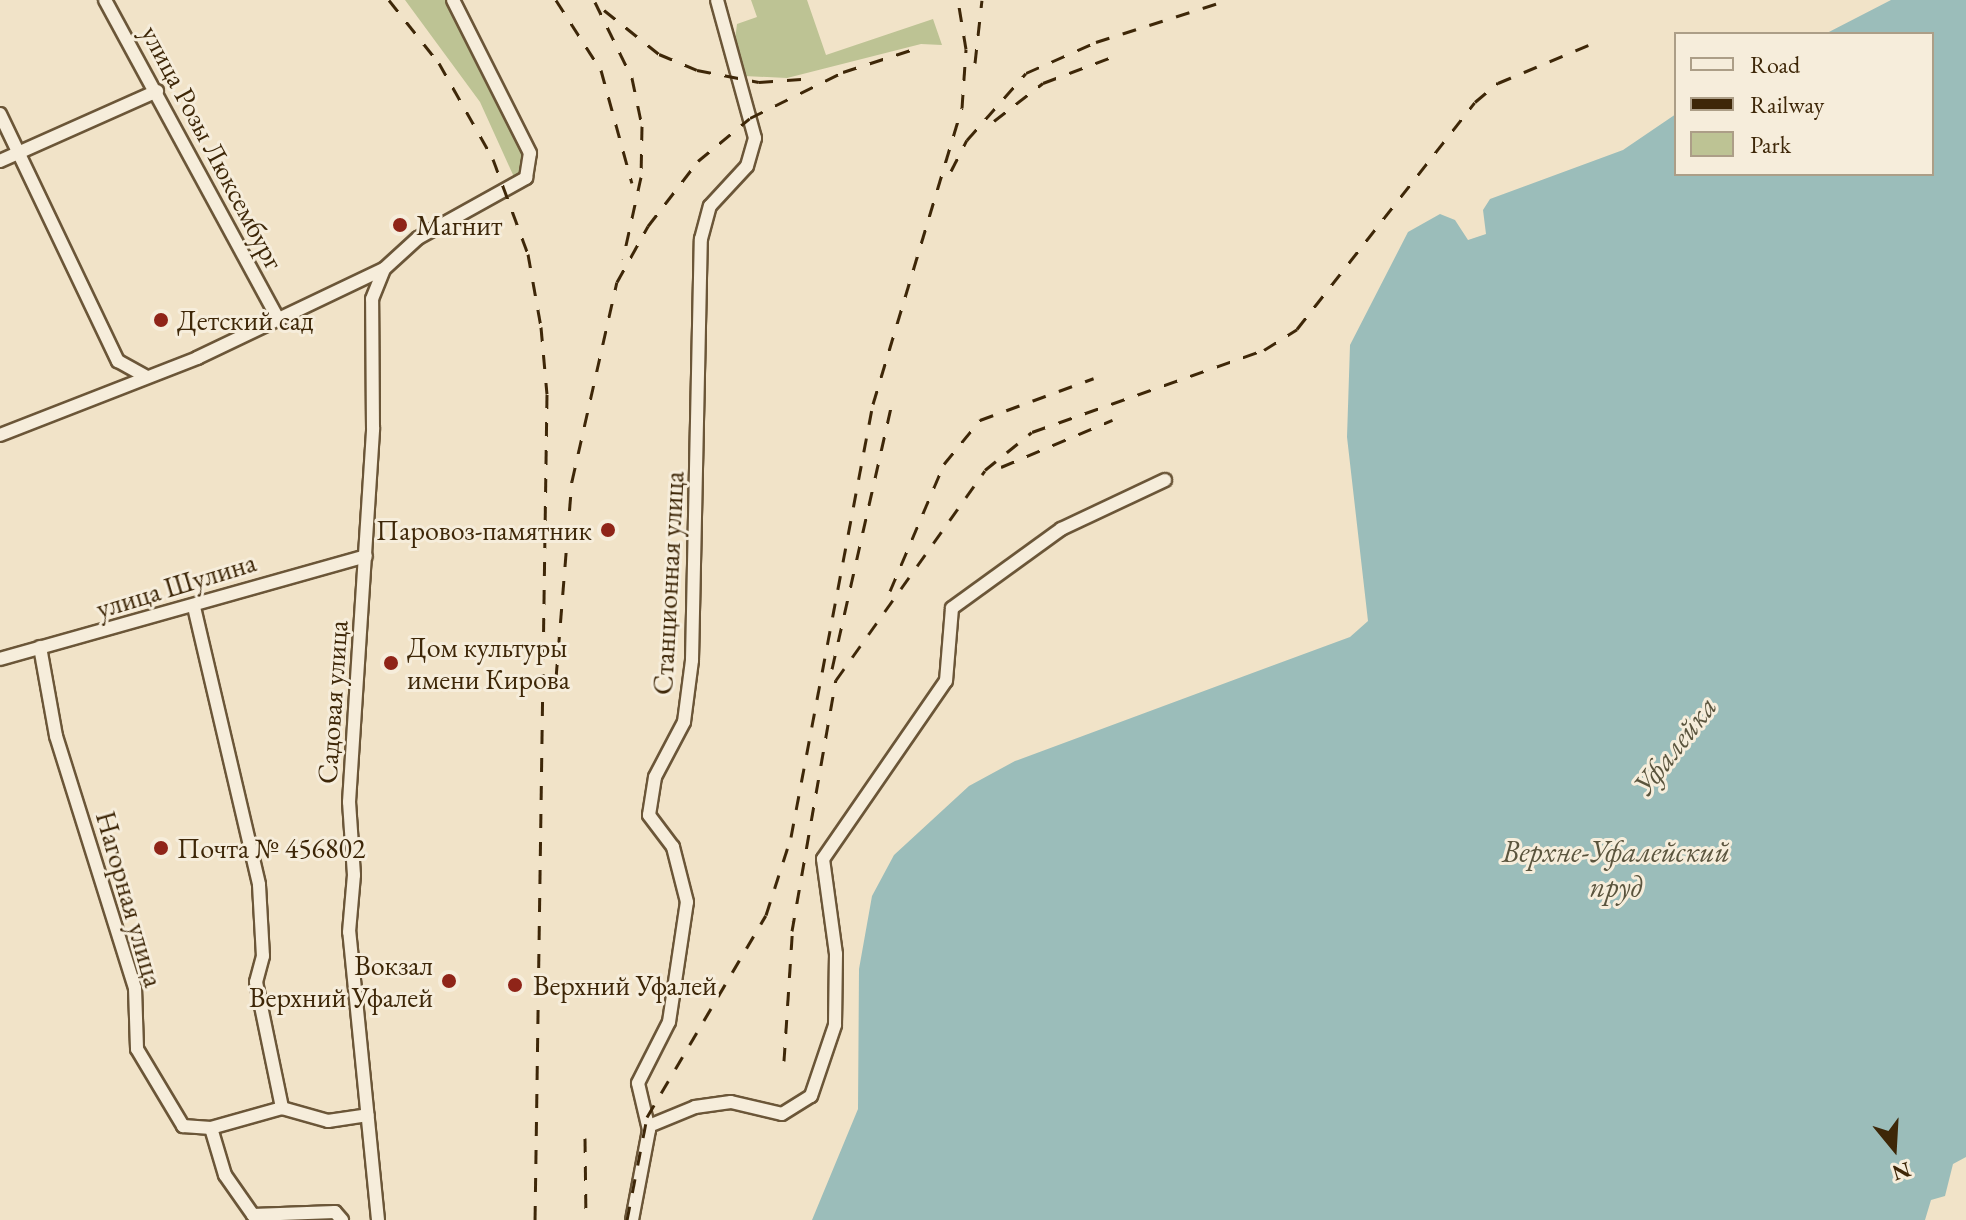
<!DOCTYPE html>
<meta charset="utf-8">
<style>
body{margin:0}
#map{position:relative;width:1966px;height:1220px;overflow:hidden;background:#f1e3c8;font-family:"EB Garamond",serif}
div>[style]{position:absolute}
[style*='--x']{left:calc(var(--x)*1px);top:calc(var(--y)*1px);width:calc(var(--w)*1px);rotate:calc(var(--a)*1deg)}
.green>*{inset:0;background:#bdc394}
.water>*{inset:0;background:#9bbdba}
.roads{filter:drop-shadow(2px 0 #6b5638) drop-shadow(-2px 0 #6b5638) drop-shadow(0 2px #6b5638) drop-shadow(0 -2px #6b5638)}
.minor>*{height:12px;margin:-6px;padding:0 6px;transform-origin:6px;border-radius:6px;background:#f6eddb}
.rail>*{height:3px;margin-top:-1.5px;transform-origin:0;background:repeating-linear-gradient(90deg,#3e2708 0 14px,transparent 0 28px)}
.dots>*{width:22px;height:22px;translate:-50% -50%;box-sizing:border-box;border:4px solid #f6eddb;border-radius:50%}
span{translate:-50% -50%;white-space:nowrap;text-align:center;line-height:1.15;-webkit-text-stroke:6px #f6eddb;paint-order:stroke}
.street-label{font-size:28px;color:#3e2708}
.poi-label{font-size:28px;color:#3e2708}
.left{translate:0 -50%;text-align:left}
.right{translate:-100% -50%;text-align:right}
.water-label{font-size:30px;color:#5a543d;font-style:italic}
.legend{position:absolute;left:1674px;top:32px;width:260px;height:144px;box-sizing:border-box;background:#f6eddb;border:2px solid #ac9e87;margin:0;padding:10px 14px;list-style:none;font-size:24px;color:#3e2708}
.legend li{display:flex;align-items:center;gap:16px;height:40px}
.legend b{width:40px;border:2px solid #ac9e87}
.north{position:absolute;left:1854px;top:1108px;width:80px;height:80px;-webkit-text-stroke:6px #f6eddb;paint-order:stroke;rotate:162deg;font-size:22px;font-weight:700;line-height:32px;text-align:center;color:#3e2708}
.north::after{content:'';display:block;margin:auto;width:28px;height:36px;background:#3e2708;clip-path:polygon(50% 0,100% 100%,50% 72%,0 100%)}
</style>
<div id="map">
<div class="green">
<div style="clip-path:polygon(405px 0,448px 0,524px 151px,520px 173px,514px 177px,480px 102px)"></div>
<div style="clip-path:polygon(751px 0,807px 0,826px 55px,933px 19px,942px 45px,921px 44px,787px 78px,744px 76px,735px 40px,737px 24px,757px 17px)"></div>
</div>
<div class="water">
<div style="clip-path:polygon(1891px 0,1966px 0,1966px 1157px,1953px 1164px,1945px 1196px,1931px 1200px,1925px 1220px,812px 1220px,858px 1109px,859px 969px,872px 896px,894px 855px,969px 786px,1015px 761px,1350px 637px,1368px 621px,1347px 437px,1350px 345px,1408px 232px,1440px 214px,1455px 220px,1468px 240px,1486px 234px,1483px 210px,1490px 199px,1623px 150px,1676px 114px,1676px 174px,1932px 174px,1932px 34px,1825px 34px)"></div>
</div>
<div class="roads">
<div class="minor">
<div style="--x:105;--y:0;--w:361;--a:61.5"></div>
<div style="--x:0;--y:114;--w:274;--a:64.5"></div>
<div style="--x:118;--y:361;--w:33;--a:29"></div>
<div style="--x:0;--y:161;--w:172;--a:-24"></div>
<div style="--x:0;--y:435;--w:212;--a:-21.3"></div>
<div style="--x:197;--y:358;--w:207;--a:-25.5"></div>
<div style="--x:384;--y:269;--w:46;--a:-42.4"></div>
<div style="--x:418;--y:238;--w:124;--a:-29.1"></div>
<div style="--x:526;--y:178;--w:25;--a:-81"></div>
<div style="--x:530;--y:153;--w:171;--a:-116.7"></div>
<div style="--x:194;--y:607;--w:285;--a:76.8"></div>
<div style="--x:259;--y:885;--w:71;--a:86.8"></div>
<div style="--x:263;--y:956;--w:27;--a:105"></div>
<div style="--x:256;--y:982;--w:129;--a:78.3"></div>
<div style="--x:282;--y:1108;--w:74;--a:164.3"></div>
<div style="--x:40;--y:647;--w:90;--a:79.8"></div>
<div style="--x:56;--y:736;--w:264;--a:72.6"></div>
<div style="--x:135;--y:988;--w:61;--a:88.1"></div>
<div style="--x:137;--y:1049;--w:90;--a:59.1"></div>
<div style="--x:183;--y:1126;--w:28;--a:4"></div>
<div style="--x:211;--y:1128;--w:49;--a:73.4"></div>
<div style="--x:225;--y:1175;--w:49;--a:55"></div>
<div style="--x:253;--y:1215;--w:82;--a:-2.1"></div>
<div style="--x:335;--y:1212;--w:11;--a:49"></div>
<div style="--x:0;--y:659;--w:380;--a:-15.7"></div>
<div style="--x:282;--y:1108;--w:48;--a:15.8"></div>
<div style="--x:328;--y:1121;--w:40;--a:-8.5"></div>
<div style="--x:649;--y:1126;--w:50;--a:-22.4"></div>
<div style="--x:695;--y:1107;--w:36;--a:-8"></div>
<div style="--x:731;--y:1102;--w:52;--a:13.2"></div>
<div style="--x:782;--y:1114;--w:34;--a:-32"></div>
<div style="--x:811;--y:1096;--w:75;--a:-71.3"></div>
<div style="--x:835;--y:1025;--w:71;--a:-89.2"></div>
<div style="--x:836;--y:954;--w:96;--a:-97.8"></div>
<div style="--x:823;--y:859;--w:216;--a:-55.4"></div>
<div style="--x:946;--y:681;--w:73;--a:-85.3"></div>
<div style="--x:952;--y:608;--w:135;--a:-35.9"></div>
<div style="--x:1061;--y:529;--w:115;--a:-25.2"></div>
<div style="--x:378;--y:1220;--w:289;--a:-95.7"></div>
<div style="--x:349;--y:932;--w:57;--a:-85"></div>
<div style="--x:354;--y:875;--w:73;--a:-93.9"></div>
<div style="--x:349;--y:802;--w:375;--a:-86.3"></div>
<div style="--x:373;--y:428;--w:129;--a:-90.4"></div>
<div style="--x:372;--y:299;--w:32;--a:-68"></div>
<div style="--x:632;--y:1220;--w:92;--a:-79.3"></div>
<div style="--x:649;--y:1130;--w:48;--a:-103.2"></div>
<div style="--x:638;--y:1083;--w:68;--a:-63.1"></div>
<div style="--x:669;--y:1022;--w:121;--a:-81.5"></div>
<div style="--x:687;--y:902;--w:57;--a:-104.3"></div>
<div style="--x:673;--y:847;--w:40;--a:-127"></div>
<div style="--x:649;--y:815;--w:38;--a:-81"></div>
<div style="--x:655;--y:777;--w:62;--a:-62.2"></div>
<div style="--x:684;--y:722;--w:63;--a:-82.6"></div>
<div style="--x:692;--y:660;--w:421;--a:-88.8"></div>
<div style="--x:701;--y:239;--w:34;--a:-75"></div>
<div style="--x:710;--y:206;--w:54;--a:-47.2"></div>
<div style="--x:747;--y:166;--w:29;--a:-74"></div>
<div style="--x:755;--y:138;--w:143;--a:-105.4"></div>
</div>
</div>
<div class="rail">
<div style="--x:389;--y:0;--w:80;--a:51.6"></div>
<div style="--x:439;--y:63;--w:110;--a:60.6"></div>
<div style="--x:493;--y:159;--w:101;--a:69.8"></div>
<div style="--x:528;--y:254;--w:74;--a:79.9"></div>
<div style="--x:541;--y:327;--w:67;--a:84.9"></div>
<div style="--x:547;--y:394;--w:826;--a:90.83"></div>
<div style="--x:556;--y:0;--w:83;--a:57.3"></div>
<div style="--x:601;--y:70;--w:117;--a:74.7"></div>
<div style="--x:595;--y:2;--w:85;--a:64"></div>
<div style="--x:632;--y:78;--w:49;--a:78.2"></div>
<div style="--x:642;--y:126;--w:51;--a:91.1"></div>
<div style="--x:641;--y:177;--w:84;--a:102.4"></div>
<div style="--x:604;--y:10;--w:70;--a:38.7"></div>
<div style="--x:659;--y:54;--w:41;--a:22.8"></div>
<div style="--x:697;--y:70;--w:63;--a:11"></div>
<div style="--x:759;--y:82;--w:56;--a:-4.1"></div>
<div style="--x:975;--y:63;--w:63;--a:-83.7"></div>
<div style="--x:994;--y:121;--w:62;--a:-37.8"></div>
<div style="--x:1043;--y:83;--w:71;--a:-20.7"></div>
<div style="--x:951;--y:171;--w:35;--a:-63"></div>
<div style="--x:967;--y:140;--w:89;--a:-48.6"></div>
<div style="--x:1026;--y:73;--w:77;--a:-23.9"></div>
<div style="--x:1096;--y:42;--w:139;--a:-17.7"></div>
<div style="--x:1001;--y:467;--w:121;--a:-22.9"></div>
<div style="--x:890;--y:591;--w:138;--a:-67"></div>
<div style="--x:944;--y:464;--w:57;--a:-50.7"></div>
<div style="--x:980;--y:420;--w:121;--a:-20.2"></div>
<div style="--x:832;--y:669;--w:278;--a:-77.3"></div>
<div style="--x:556;--y:678;--w:198;--a:-85.4"></div>
<div style="--x:572;--y:481;--w:204;--a:-77.3"></div>
<div style="--x:617;--y:282;--w:64;--a:-61"></div>
<div style="--x:648;--y:226;--w:82;--a:-52.4"></div>
<div style="--x:698;--y:161;--w:67;--a:-39.6"></div>
<div style="--x:750;--y:118;--w:104;--a:-26.3"></div>
<div style="--x:843;--y:72;--w:81;--a:-18"></div>
<div style="--x:792;--y:931;--w:255;--a:-80.1"></div>
<div style="--x:836;--y:680;--w:257;--a:-54.6"></div>
<div style="--x:985;--y:470;--w:60;--a:-39"></div>
<div style="--x:1032;--y:432;--w:246;--a:-19.5"></div>
<div style="--x:1264;--y:350;--w:39;--a:-32"></div>
<div style="--x:1297;--y:329;--w:288;--a:-51.9"></div>
<div style="--x:1475;--y:102;--w:30;--a:-40"></div>
<div style="--x:1498;--y:83;--w:101;--a:-22.8"></div>
<div style="--x:784;--y:1061;--w:140;--a:-86.3"></div>
<div style="--x:585;--y:1138;--w:82;--a:89.3"></div>
<div style="--x:627;--y:1220;--w:105;--a:-79"></div>
<div style="--x:647;--y:1117;--w:234;--a:-59.5"></div>
<div style="--x:766;--y:915;--w:82;--a:-72.2"></div>
<div style="--x:791;--y:837;--w:441;--a:-79.3"></div>
<div style="--x:873;--y:404;--w:309;--a:-73.3"></div>
<div style="--x:962;--y:108;--w:59;--a:-86.1"></div>
<div style="--x:966;--y:49;--w:50;--a:-99.3"></div>
</div>
<div class="dots">
<div style="left:400px;top:225px;background:#8f2418"></div>
<div style="left:161px;top:320px;background:#8f2418"></div>
<div style="left:608px;top:530px;background:#8f2418"></div>
<div style="left:391px;top:663px;background:#8f2418"></div>
<div style="left:161px;top:848px;background:#8f2418"></div>
<div style="left:449px;top:981px;background:#8f2418"></div>
<div style="left:515px;top:985px;background:#8f2418"></div>
</div>
<div class="street-label">
<span style="left:213px;top:147px;rotate:62deg">улица Розы Люксембург</span>
<span style="left:668px;top:583px;rotate:-87deg">Станционная улица</span>
<span style="left:176px;top:585px;rotate:-17deg">улица Шулина</span>
<span style="left:332px;top:702px;rotate:-86deg">Садовая улица</span>
<span style="left:130px;top:899px;rotate:74deg">Нагорная улица</span>
</div>
<div class="poi-label">
<span class="left" style="left:416px;top:225px">Магнит</span>
<span class="left" style="left:177px;top:320px">Детский сад</span>
<span class="right" style="left:592px;top:530px">Паровоз-памятник</span>
<span class="left" style="left:407px;top:663px">Дом культуры<br>имени Кирова</span>
<span class="left" style="left:177px;top:848px">Почта № 456802</span>
<span class="right" style="left:433px;top:981px">Вокзал<br>Верхний Уфалей</span>
<span class="left" style="left:533px;top:985px">Верхний Уфалей</span>
</div>
<div class="water-label">
<span style="left:1675px;top:746px;rotate:-52deg">Уфалейка</span>
<span style="left:1616px;top:869px">Верхне-Уфалейский<br>пруд</span>
</div>
<ul class="legend">
<li><b style="height:10px;background:#f6eddb"></b>Road</li>
<li><b style="height:10px;background:#3e2708"></b>Railway</li>
<li><b style="height:22px;background:#bdc394"></b>Park</li>
</ul>
<div class="north">N</div>
</div>
